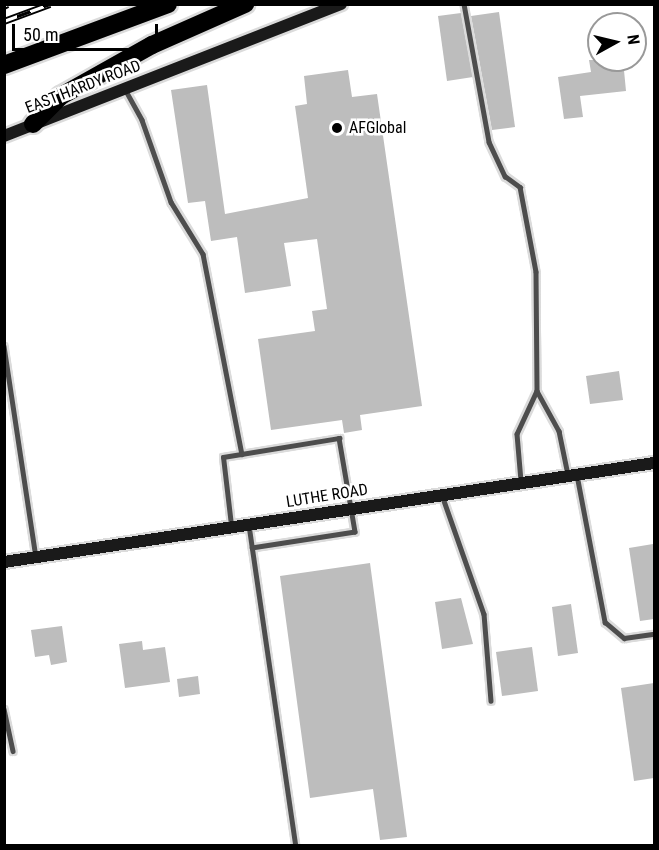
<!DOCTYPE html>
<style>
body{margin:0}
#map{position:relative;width:659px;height:850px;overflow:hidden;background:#fff;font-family:"Roboto Condensed",sans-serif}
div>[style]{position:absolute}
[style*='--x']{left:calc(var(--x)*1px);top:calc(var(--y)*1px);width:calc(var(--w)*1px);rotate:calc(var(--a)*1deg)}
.building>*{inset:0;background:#bdbdbd}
.roads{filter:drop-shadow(2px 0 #dbdbdb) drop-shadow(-2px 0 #dbdbdb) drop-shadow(0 2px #dbdbdb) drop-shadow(0 -2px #dbdbdb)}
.lane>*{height:4.5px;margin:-2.25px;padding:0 2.25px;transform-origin:2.25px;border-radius:2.25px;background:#4d4d4d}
.secondary>*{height:12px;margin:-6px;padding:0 6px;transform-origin:6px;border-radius:6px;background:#1a1a1a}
.highway>*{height:18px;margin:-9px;padding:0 9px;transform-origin:9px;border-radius:9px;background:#000}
.rail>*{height:7px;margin-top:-3.5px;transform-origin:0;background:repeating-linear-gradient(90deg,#fff 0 14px,#000 0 28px);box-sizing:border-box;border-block:2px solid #000}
.dots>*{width:16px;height:16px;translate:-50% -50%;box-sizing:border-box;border:3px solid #fff;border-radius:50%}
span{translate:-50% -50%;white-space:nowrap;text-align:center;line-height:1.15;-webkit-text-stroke:5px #fff;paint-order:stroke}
.street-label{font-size:16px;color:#000}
.poi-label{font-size:16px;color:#000}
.left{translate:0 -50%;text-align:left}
.frame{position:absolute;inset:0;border:6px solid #000;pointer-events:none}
.north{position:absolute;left:587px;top:12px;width:60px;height:60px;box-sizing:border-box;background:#fff;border:2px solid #999;border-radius:50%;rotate:82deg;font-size:16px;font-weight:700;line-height:24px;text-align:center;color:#000}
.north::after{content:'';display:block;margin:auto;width:21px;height:27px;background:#000;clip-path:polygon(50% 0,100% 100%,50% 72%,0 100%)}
.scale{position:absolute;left:12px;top:24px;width:146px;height:27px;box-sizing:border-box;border:3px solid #000;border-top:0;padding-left:8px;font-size:18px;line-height:21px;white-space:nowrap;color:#000;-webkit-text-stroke:4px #fff;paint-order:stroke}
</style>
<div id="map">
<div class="building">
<div style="clip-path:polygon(499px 12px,515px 127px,492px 130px,471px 16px)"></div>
<div style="clip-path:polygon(461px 13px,473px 77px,447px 81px,438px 16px)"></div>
<div style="clip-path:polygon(589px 60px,623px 60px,626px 91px,580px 96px,583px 117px,564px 119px,558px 77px,591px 72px)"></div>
<div style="clip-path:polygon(348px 70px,352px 97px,377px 94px,422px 406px,360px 415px,362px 430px,344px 433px,342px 420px,271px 430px,258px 339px,315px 331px,312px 311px,327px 309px,317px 239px,284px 243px,291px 286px,245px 293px,237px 237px,211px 241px,205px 201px,188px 203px,171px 90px,207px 85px,225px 214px,308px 198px,295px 106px,307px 104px,304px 76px)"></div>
<div style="clip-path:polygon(619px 371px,623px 400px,590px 404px,586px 376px)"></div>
<div style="clip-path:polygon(653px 544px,654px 619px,640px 621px,629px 548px)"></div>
<div style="clip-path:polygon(370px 563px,407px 837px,380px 840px,373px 789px,310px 798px,280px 576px)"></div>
<div style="clip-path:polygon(461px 598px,473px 644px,442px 649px,435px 602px)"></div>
<div style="clip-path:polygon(571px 604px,578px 653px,558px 656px,552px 607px)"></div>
<div style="clip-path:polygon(62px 626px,67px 662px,51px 665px,49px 655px,35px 657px,31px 630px)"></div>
<div style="clip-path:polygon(142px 641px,143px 650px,165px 647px,170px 682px,125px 688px,119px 644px)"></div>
<div style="clip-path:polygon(532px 647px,538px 691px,502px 696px,496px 652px)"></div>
<div style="clip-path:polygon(198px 676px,200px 694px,179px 697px,177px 679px)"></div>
<div style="clip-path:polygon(654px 683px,654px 778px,634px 781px,621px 688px)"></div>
</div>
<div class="roads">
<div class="lane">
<div style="--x:464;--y:4;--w:140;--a:79.7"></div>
<div style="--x:489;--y:142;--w:38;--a:65"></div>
<div style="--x:505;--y:176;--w:19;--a:36"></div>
<div style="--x:520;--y:187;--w:86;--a:79.3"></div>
<div style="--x:536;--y:272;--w:119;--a:89.5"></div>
<div style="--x:537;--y:391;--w:47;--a:114.9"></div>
<div style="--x:517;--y:434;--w:47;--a:85.1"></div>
<div style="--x:125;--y:89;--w:35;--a:61"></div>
<div style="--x:142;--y:120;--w:87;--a:70.5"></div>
<div style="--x:171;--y:202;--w:61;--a:58.4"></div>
<div style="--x:203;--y:254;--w:204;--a:79"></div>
<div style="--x:4;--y:346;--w:213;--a:81.4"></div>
<div style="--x:537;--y:391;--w:46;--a:61.2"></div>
<div style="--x:559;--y:431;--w:45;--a:78.4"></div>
<div style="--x:577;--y:475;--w:150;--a:79.2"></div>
<div style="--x:605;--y:622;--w:25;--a:40"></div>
<div style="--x:624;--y:638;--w:30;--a:-8"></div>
<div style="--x:442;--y:495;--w:126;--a:70.6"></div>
<div style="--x:484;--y:614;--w:87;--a:85.4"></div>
<div style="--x:231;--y:525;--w:68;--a:-96.7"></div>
<div style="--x:223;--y:457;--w:118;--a:-9.3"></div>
<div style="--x:339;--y:438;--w:95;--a:80.3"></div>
<div style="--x:355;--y:532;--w:104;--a:171.2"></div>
<div style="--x:249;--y:525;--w:324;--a:81.7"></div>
<div style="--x:4;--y:709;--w:43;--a:77.9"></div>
</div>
<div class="secondary">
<div style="--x:4;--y:136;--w:362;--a:-21.4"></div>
<div style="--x:4;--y:562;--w:657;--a:-8.66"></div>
</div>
<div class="highway">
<div style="--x:4;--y:65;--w:175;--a:-20.4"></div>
<div style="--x:33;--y:124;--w:40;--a:-45"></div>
<div style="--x:61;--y:96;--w:104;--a:-29.3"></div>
<div style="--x:152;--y:45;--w:102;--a:-23.8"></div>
</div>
</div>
<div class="rail">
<div style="--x:4;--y:6;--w:4;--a:-27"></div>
<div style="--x:4;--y:21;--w:49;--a:-20.3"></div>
</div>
<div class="dots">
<div style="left:337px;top:128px;background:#000"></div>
</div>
<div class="street-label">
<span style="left:83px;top:87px;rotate:-21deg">EAST HARDY ROAD</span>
<span style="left:327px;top:496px;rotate:-9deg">LUTHE ROAD</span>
</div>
<div class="poi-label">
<span class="left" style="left:349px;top:128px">AFGlobal</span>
</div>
<div class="frame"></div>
<div class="north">N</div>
<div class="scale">50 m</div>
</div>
